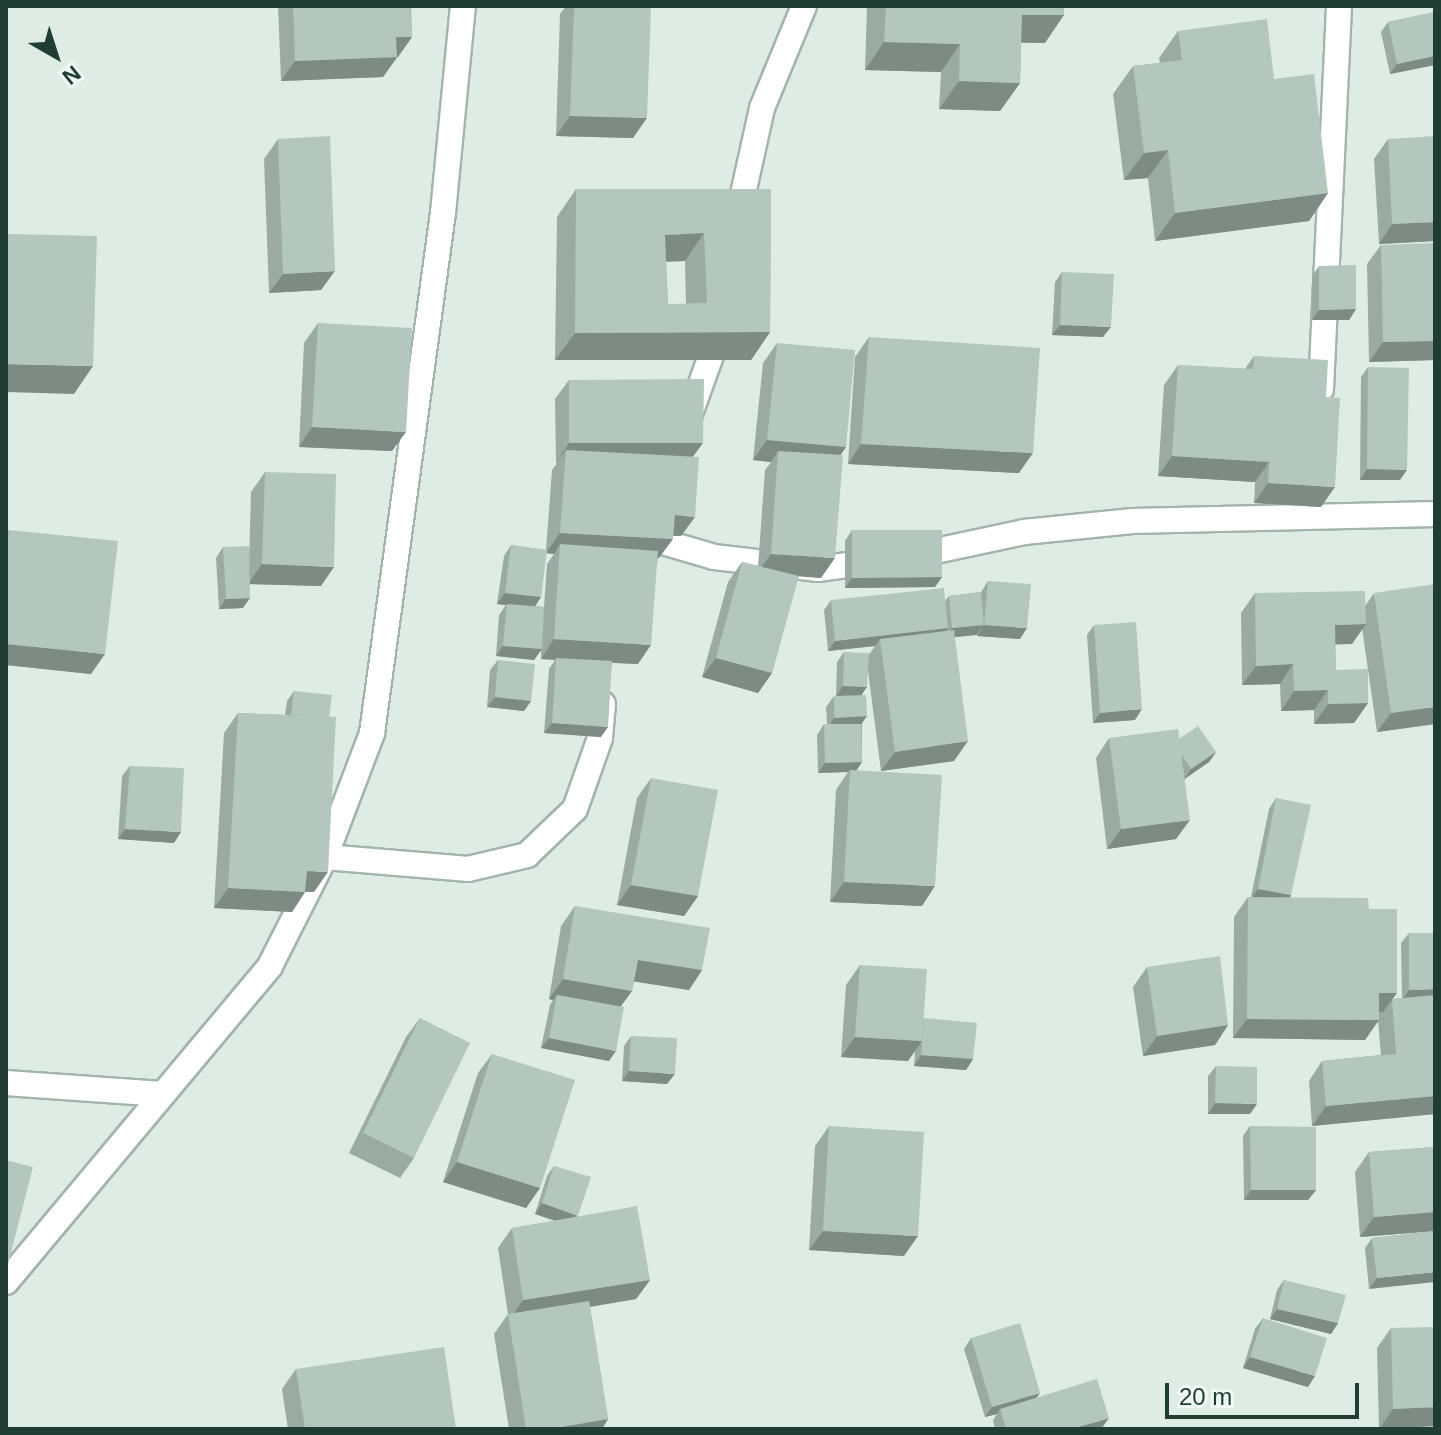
<!DOCTYPE html>
<style>
body{margin:0}
#map{position:relative;width:1441px;height:1435px;overflow:hidden;background:#dfece5;font-family:Helvetica,sans-serif}
div>[style]{position:absolute}
[style*='--x']{left:calc(var(--x)*1px);top:calc(var(--y)*1px);width:calc(var(--w)*1px);rotate:calc(var(--a)*1deg)}
.roads{filter:drop-shadow(2px 0 #a2b4ac) drop-shadow(-2px 0 #a2b4ac) drop-shadow(0 2px #a2b4ac) drop-shadow(0 -2px #a2b4ac)}
.street>*{height:24px;margin:-12px;padding:0 12px;transform-origin:12px;border-radius:12px;background:#fff}
.wall>*{inset:0;background:#9baba3}
.shaded-wall>*{inset:0;background:#7e8b85}
.building>*{inset:0;background:#b4c7be}
span{translate:-50% -50%;white-space:nowrap;text-align:center;line-height:1.15;-webkit-text-stroke:6px #f0f8f3;paint-order:stroke}
.frame{position:absolute;inset:0;border:8px solid #1f3d33;pointer-events:none}
.north{position:absolute;left:16px;top:16px;width:80px;height:80px;-webkit-text-stroke:6px #f0f8f3;paint-order:stroke;rotate:141deg;font-size:22px;font-weight:700;line-height:32px;text-align:center;color:#1f3d33}
.north::after{content:'';display:block;margin:auto;width:28px;height:36px;background:#1f3d33;clip-path:polygon(50% 0,100% 100%,50% 72%,0 100%)}
.scale{position:absolute;left:1165px;top:1383px;width:194px;height:36px;box-sizing:border-box;border:4px solid #1f3d33;border-top:0;padding-left:10px;font-size:24px;line-height:28px;white-space:nowrap;color:#1f3d33;-webkit-text-stroke:6px #f0f8f3;paint-order:stroke}
</style>
<div id="map">
<div class="roads">
<div class="street">
<div style="--x:737;--y:221;--w:116;--a:-77.5"></div>
<div style="--x:762;--y:108;--w:110;--a:-67.6"></div>
<div style="--x:1321;--y:389;--w:383;--a:-87.3"></div>
<div style="--x:690;--y:414;--w:91;--a:-70.2"></div>
<div style="--x:639;--y:535;--w:78;--a:16.3"></div>
<div style="--x:714;--y:557;--w:105;--a:6.6"></div>
<div style="--x:818;--y:569;--w:59;--a:-7.9"></div>
<div style="--x:912;--y:556;--w:115;--a:-12.1"></div>
<div style="--x:1024;--y:532;--w:109;--a:-5.8"></div>
<div style="--x:1132;--y:521;--w:303;--a:-1.3"></div>
<div style="--x:325;--y:857;--w:144;--a:4.8"></div>
<div style="--x:468;--y:869;--w:61;--a:-13.3"></div>
<div style="--x:527;--y:855;--w:66;--a:-43.8"></div>
<div style="--x:575;--y:809;--w:75;--a:-70.6"></div>
<div style="--x:600;--y:738;--w:34;--a:-85"></div>
<div style="--x:6;--y:1083;--w:157;--a:4"></div>
<div style="--x:6;--y:1282;--w:412;--a:-50.1"></div>
<div style="--x:270;--y:966;--w:122;--a:-63.2"></div>
<div style="--x:325;--y:857;--w:133;--a:-69.2"></div>
<div style="--x:372;--y:733;--w:525;--a:-82.23"></div>
<div style="--x:443;--y:213;--w:208;--a:-84.5"></div>
</div>
</div>
<div class="wall">
<div style="clip-path:polygon(278px 6px,412px 6px,411px 9px,412px 37px,383px 77px,281px 81px)"></div>
<div style="clip-path:polygon(566px 6px,651px 6px,633px 138px,556px 136px,560px 14px)"></div>
<div style="clip-path:polygon(867px 6px,1064px 6px,1045px 43px,1021px 43px,1020px 83px,1000px 111px,939px 109px,941px 72px,865px 70px)"></div>
<div style="clip-path:polygon(1435px 12px,1435px 65px,1390px 74px,1381px 32px,1388px 22px)"></div>
<div style="clip-path:polygon(1178px 31px,1274px 79px,1328px 193px,1309px 221px,1155px 241px,1148px 178px,1124px 180px,1113px 94px,1133px 66px,1160px 63px,1159px 58px)"></div>
<div style="clip-path:polygon(278px 139px,321px 290px,269px 293px,264px 159px)"></div>
<div style="clip-path:polygon(1388px 139px,1435px 241px,1379px 244px,1374px 159px)"></div>
<div style="clip-path:polygon(evenodd,576px 189px,771px 189px,770px 332px,751px 360px,555px 360px,557px 217px,576px 189px,685px 261px,686px 304px,668px 304px,666px 262px,685px 261px)"></div>
<div style="clip-path:polygon(1381px 245px,1435px 360px,1369px 362px,1367px 264px)"></div>
<div style="clip-path:polygon(1319px 266px,1356px 309px,1349px 320px,1312px 320px,1312px 276px)"></div>
<div style="clip-path:polygon(1062px 272px,1103px 337px,1052px 335px,1055px 282px)"></div>
<div style="clip-path:polygon(318px 323px,392px 451px,299px 447px,304px 343px)"></div>
<div style="clip-path:polygon(869px 337px,1019px 473px,848px 464px,855px 357px)"></div>
<div style="clip-path:polygon(777px 343px,846px 447px,840px 455px,821px 578px,798px 576px,772px 673px,758px 693px,702px 677px,728px 582px,742px 562px,758px 566px,765px 470px,771px 462px,753px 460px,763px 363px)"></div>
<div style="clip-path:polygon(1254px 356px,1321px 507px,1254px 503px,1255px 482px,1158px 476px,1164px 385px,1178px 365px,1245px 369px)"></div>
<div style="clip-path:polygon(1368px 367px,1400px 480px,1360px 480px,1361px 377px)"></div>
<div style="clip-path:polygon(evenodd,569px 380px,693px 456px,681px 536px,673px 536px,659px 558px,658px 558px,638px 664px,612px 663px,601px 737px,544px 733px,549px 669px,555px 660px,541px 659px,541px 650px,534px 660px,496px 656px,499px 615px,506px 605px,497px 604px,504px 556px,511px 545px,546px 550px,552px 470px,557px 463px,556px 463px,555px 399px,569px 380px,546px 553px,554px 554px,547px 564px,544px 607px,535px 606px,541px 597px,546px 553px)"></div>
<div style="clip-path:polygon(265px 472px,321px 586px,250px 584px,243px 608px,219px 609px,216px 558px,223px 547px,249px 562px,251px 492px)"></div>
<div style="clip-path:polygon(9px 530px,91px 674px,6px 665px,6px 535px)"></div>
<div style="clip-path:polygon(852px 530px,942px 577px,935px 587px,845px 588px,845px 541px)"></div>
<div style="clip-path:polygon(988px 581px,1020px 639px,977px 636px,977px 634px,976px 635px,955px 637px,954px 761px,881px 771px,868px 671px,862px 695px,862px 762px,856px 771px,922px 906px,830px 902px,836px 790px,848px 772px,818px 773px,817px 735px,824px 724px,827px 724px,826px 707px,834px 696px,836px 696px,837px 662px,844px 652px,868px 656px,875px 646px,828px 651px,824px 610px,831px 600px,945px 601px,949px 596px,981px 592px)"></div>
<div style="clip-path:polygon(1255px 593px,1365px 606px,1374px 593px,1435px 724px,1377px 732px,1362px 628px,1352px 644px,1335px 644px,1336px 670px,1368px 703px,1354px 723px,1314px 724px,1314px 710px,1281px 711px,1280px 684px,1242px 685px,1241px 613px)"></div>
<div style="clip-path:polygon(1094px 625px,1135px 720px,1093px 723px,1087px 635px)"></div>
<div style="clip-path:polygon(498px 660px,531px 701px,524px 711px,487px 707px,490px 670px)"></div>
<div style="clip-path:polygon(294px 691px,329px 717px,314px 892px,305px 892px,292px 912px,214px 908px,224px 733px,238px 713px,285px 715px,287px 701px)"></div>
<div style="clip-path:polygon(1109px 738px,1179px 739px,1216px 752px,1209px 762px,1185px 779px,1176px 839px,1107px 849px,1096px 758px)"></div>
<div style="clip-path:polygon(130px 766px,174px 843px,118px 839px,122px 776px)"></div>
<div style="clip-path:polygon(651px 778px,698px 896px,684px 916px,617px 905px,637px 798px)"></div>
<div style="clip-path:polygon(1276px 798px,1291px 895px,1290px 898px,1369px 909px,1392px 999px,1402px 998px,1401px 943px,1409px 933px,1435px 1114px,1312px 1126px,1309px 1081px,1322px 1061px,1381px 1055px,1378px 1020px,1365px 1040px,1233px 1038px,1234px 917px,1248px 897px,1251px 897px,1269px 809px)"></div>
<div style="clip-path:polygon(575px 906px,702px 970px,689px 990px,634px 981px,632px 991px,621px 1006px,609px 1061px,541px 1048px,550px 1005px,553px 1000px,549px 999px,561px 926px)"></div>
<div style="clip-path:polygon(860px 965px,923px 1020px,924px 1018px,973px 1059px,966px 1070px,914px 1066px,915px 1050px,908px 1061px,841px 1057px,846px 985px)"></div>
<div style="clip-path:polygon(1147px 967px,1228px 1025px,1215px 1045px,1143px 1056px,1133px 987px)"></div>
<div style="clip-path:polygon(420px 1018px,414px 1158px,400px 1178px,349px 1153px,406px 1037px)"></div>
<div style="clip-path:polygon(631px 1036px,667px 1084px,622px 1081px,624px 1046px)"></div>
<div style="clip-path:polygon(492px 1054px,540px 1188px,526px 1208px,443px 1182px,478px 1073px)"></div>
<div style="clip-path:polygon(1216px 1066px,1250px 1114px,1208px 1114px,1208px 1076px)"></div>
<div style="clip-path:polygon(829px 1126px,904px 1256px,809px 1250px,815px 1146px)"></div>
<div style="clip-path:polygon(1250px 1126px,1316px 1190px,1308px 1200px,1244px 1200px,1243px 1136px)"></div>
<div style="clip-path:polygon(1435px 1147px,1435px 1231px,1360px 1237px,1355px 1172px,1369px 1152px)"></div>
<div style="clip-path:polygon(554px 1166px,577px 1217px,650px 1280px,636px 1299px,590px 1307px,608px 1419px,602px 1429px,509px 1429px,494px 1334px,508px 1314px,498px 1248px,512px 1228px,555px 1221px,535px 1214px,547px 1176px)"></div>
<div style="clip-path:polygon(1435px 1231px,1369px 1289px,1365px 1248px,1372px 1238px)"></div>
<div style="clip-path:polygon(1284px 1280px,1338px 1323px,1331px 1334px,1270px 1319px,1277px 1290px)"></div>
<div style="clip-path:polygon(1263px 1318px,1308px 1387px,1243px 1368px,1255px 1329px)"></div>
<div style="clip-path:polygon(1391px 1328px,1435px 1426px,1379px 1429px,1377px 1348px)"></div>
<div style="clip-path:polygon(971px 1338px,1037px 1398px,1102px 1428px,995px 1429px,993px 1420px,997px 1414px,985px 1417px,964px 1349px)"></div>
<div style="clip-path:polygon(296px 1369px,456px 1429px,288px 1429px,282px 1389px)"></div>
</div>
<div class="shaded-wall">
<div style="clip-path:polygon(1022px 15px,1064px 15px,1045px 43px,1003px 42px)"></div>
<div style="clip-path:polygon(396px 37px,412px 37px,398px 57px,382px 57px)"></div>
<div style="clip-path:polygon(884px 42px,960px 44px,941px 72px,865px 70px)"></div>
<div style="clip-path:polygon(1435px 56px,1435px 65px,1390px 74px,1397px 64px)"></div>
<div style="clip-path:polygon(397px 57px,383px 77px,281px 81px,295px 61px)"></div>
<div style="clip-path:polygon(959px 81px,1020px 83px,1000px 111px,939px 109px)"></div>
<div style="clip-path:polygon(570px 116px,647px 118px,633px 138px,556px 136px)"></div>
<div style="clip-path:polygon(1168px 150px,1148px 178px,1124px 180px,1144px 153px)"></div>
<div style="clip-path:polygon(1328px 193px,1309px 221px,1155px 241px,1175px 213px)"></div>
<div style="clip-path:polygon(1435px 222px,1435px 241px,1379px 244px,1392px 224px)"></div>
<div style="clip-path:polygon(704px 233px,685px 261px,646px 262px,665px 235px)"></div>
<div style="clip-path:polygon(335px 271px,321px 290px,269px 293px,283px 274px)"></div>
<div style="clip-path:polygon(1356px 309px,1349px 320px,1312px 320px,1319px 310px)"></div>
<div style="clip-path:polygon(1060px 325px,1111px 327px,1103px 337px,1052px 335px)"></div>
<div style="clip-path:polygon(770px 332px,751px 360px,555px 360px,575px 333px)"></div>
<div style="clip-path:polygon(1435px 341px,1435px 360px,1369px 362px,1383px 342px)"></div>
<div style="clip-path:polygon(6px 364px,93px 366px,74px 394px,6px 392px)"></div>
<div style="clip-path:polygon(312px 427px,406px 432px,392px 451px,299px 447px)"></div>
<div style="clip-path:polygon(767px 440px,846px 447px,832px 467px,778px 451px,771px 462px,753px 460px)"></div>
<div style="clip-path:polygon(569px 443px,703px 443px,689px 462px,566px 450px,556px 463px)"></div>
<div style="clip-path:polygon(861px 444px,1033px 453px,1019px 473px,848px 464px)"></div>
<div style="clip-path:polygon(1172px 456px,1269px 462px,1255px 482px,1158px 476px)"></div>
<div style="clip-path:polygon(1367px 469px,1407px 470px,1400px 480px,1360px 480px)"></div>
<div style="clip-path:polygon(1268px 483px,1335px 487px,1321px 507px,1254px 503px)"></div>
<div style="clip-path:polygon(675px 515px,695px 517px,681px 536px,661px 535px)"></div>
<div style="clip-path:polygon(560px 533px,673px 539px,659px 558px,560px 554px,560px 544px,554px 554px,546px 553px)"></div>
<div style="clip-path:polygon(771px 554px,835px 558px,821px 578px,757px 573px)"></div>
<div style="clip-path:polygon(262px 564px,334px 567px,321px 586px,248px 584px)"></div>
<div style="clip-path:polygon(942px 577px,935px 587px,845px 588px,852px 578px)"></div>
<div style="clip-path:polygon(505px 593px,541px 597px,534px 608px,497px 604px)"></div>
<div style="clip-path:polygon(250px 598px,243px 608px,219px 609px,226px 599px)"></div>
<div style="clip-path:polygon(1366px 624px,1352px 644px,1321px 645px,1335px 625px)"></div>
<div style="clip-path:polygon(984px 625px,976px 635px,945px 638px,952px 628px)"></div>
<div style="clip-path:polygon(984px 625px,1027px 628px,1020px 639px,977px 636px)"></div>
<div style="clip-path:polygon(948px 628px,941px 639px,880px 639px,875px 646px,828px 651px,835px 641px)"></div>
<div style="clip-path:polygon(554px 639px,651px 645px,638px 664px,541px 659px)"></div>
<div style="clip-path:polygon(6px 644px,105px 654px,91px 674px,6px 665px)"></div>
<div style="clip-path:polygon(503px 646px,542px 649px,534px 660px,496px 656px)"></div>
<div style="clip-path:polygon(716px 658px,772px 673px,758px 693px,702px 677px)"></div>
<div style="clip-path:polygon(1293px 664px,1280px 684px,1242px 685px,1256px 666px)"></div>
<div style="clip-path:polygon(843px 686px,867px 687px,860px 697px,836px 696px)"></div>
<div style="clip-path:polygon(1328px 690px,1314px 710px,1281px 711px,1294px 691px)"></div>
<div style="clip-path:polygon(495px 697px,531px 701px,524px 711px,487px 707px)"></div>
<div style="clip-path:polygon(1368px 703px,1354px 723px,1314px 724px,1328px 704px)"></div>
<div style="clip-path:polygon(1435px 707px,1435px 724px,1377px 732px,1391px 713px)"></div>
<div style="clip-path:polygon(1142px 709px,1135px 720px,1093px 723px,1100px 713px)"></div>
<div style="clip-path:polygon(867px 716px,860px 726px,827px 728px,834px 718px)"></div>
<div style="clip-path:polygon(552px 723px,608px 727px,601px 737px,544px 733px)"></div>
<div style="clip-path:polygon(968px 741px,954px 761px,881px 771px,895px 752px)"></div>
<div style="clip-path:polygon(1216px 752px,1209px 762px,1184px 779px,1191px 769px)"></div>
<div style="clip-path:polygon(862px 762px,855px 772px,850px 770px,848px 772px,818px 773px,825px 763px)"></div>
<div style="clip-path:polygon(1190px 820px,1176px 839px,1107px 849px,1121px 829px)"></div>
<div style="clip-path:polygon(125px 829px,181px 832px,174px 843px,118px 839px)"></div>
<div style="clip-path:polygon(307px 871px,328px 872px,314px 892px,293px 891px)"></div>
<div style="clip-path:polygon(844px 882px,935px 886px,922px 906px,830px 902px)"></div>
<div style="clip-path:polygon(631px 885px,698px 896px,684px 916px,617px 905px)"></div>
<div style="clip-path:polygon(228px 888px,305px 892px,292px 912px,214px 908px)"></div>
<div style="clip-path:polygon(1258px 889px,1291px 895px,1284px 906px,1251px 899px)"></div>
<div style="clip-path:polygon(638px 960px,702px 970px,689px 990px,624px 980px)"></div>
<div style="clip-path:polygon(563px 979px,632px 991px,618px 1010px,557px 995px,553px 1000px,549px 999px)"></div>
<div style="clip-path:polygon(1435px 989px,1435px 997px,1402px 1000px,1409px 990px)"></div>
<div style="clip-path:polygon(1379px 993px,1397px 993px,1383px 1012px,1365px 1013px)"></div>
<div style="clip-path:polygon(1247px 1019px,1379px 1020px,1365px 1040px,1233px 1038px)"></div>
<div style="clip-path:polygon(1228px 1025px,1215px 1045px,1143px 1056px,1157px 1036px)"></div>
<div style="clip-path:polygon(855px 1037px,922px 1041px,908px 1061px,841px 1057px)"></div>
<div style="clip-path:polygon(549px 1038px,616px 1051px,609px 1061px,541px 1048px)"></div>
<div style="clip-path:polygon(921px 1055px,973px 1059px,966px 1070px,914px 1066px)"></div>
<div style="clip-path:polygon(629px 1071px,675px 1074px,667px 1084px,622px 1081px)"></div>
<div style="clip-path:polygon(1435px 1096px,1435px 1114px,1312px 1126px,1326px 1106px)"></div>
<div style="clip-path:polygon(1215px 1103px,1257px 1104px,1250px 1114px,1208px 1114px)"></div>
<div style="clip-path:polygon(457px 1162px,540px 1188px,526px 1208px,443px 1182px)"></div>
<div style="clip-path:polygon(1251px 1190px,1316px 1190px,1308px 1200px,1244px 1200px)"></div>
<div style="clip-path:polygon(542px 1203px,578px 1216px,571px 1226px,535px 1214px)"></div>
<div style="clip-path:polygon(1435px 1212px,1435px 1231px,1360px 1237px,1374px 1217px)"></div>
<div style="clip-path:polygon(823px 1231px,918px 1236px,904px 1256px,809px 1250px)"></div>
<div style="clip-path:polygon(1435px 1272px,1435px 1282px,1369px 1289px,1377px 1278px)"></div>
<div style="clip-path:polygon(650px 1280px,636px 1299px,509px 1320px,523px 1300px)"></div>
<div style="clip-path:polygon(1277px 1309px,1338px 1323px,1331px 1334px,1270px 1319px)"></div>
<div style="clip-path:polygon(1250px 1357px,1315px 1376px,1308px 1387px,1243px 1368px)"></div>
<div style="clip-path:polygon(1040px 1393px,1033px 1403px,1000px 1409px,997px 1414px,985px 1417px,992px 1407px)"></div>
<div style="clip-path:polygon(1435px 1407px,1435px 1426px,1379px 1429px,1393px 1409px)"></div>
<div style="clip-path:polygon(1109px 1418px,1102px 1428px,1099px 1429px,1072px 1429px)"></div>
<div style="clip-path:polygon(608px 1419px,602px 1429px,550px 1429px)"></div>
</div>
<div class="building">
<div style="clip-path:polygon(293px 6px,410px 6px,412px 37px,396px 37px,397px 57px,295px 61px)"></div>
<div style="clip-path:polygon(574px 6px,651px 6px,647px 118px,570px 116px)"></div>
<div style="clip-path:polygon(886px 6px,1064px 6px,1064px 15px,1022px 15px,1020px 83px,959px 81px,960px 44px,884px 42px)"></div>
<div style="clip-path:polygon(1435px 12px,1435px 56px,1397px 64px,1388px 22px)"></div>
<div style="clip-path:polygon(1267px 19px,1274px 79px,1314px 74px,1328px 193px,1175px 213px,1168px 150px,1144px 153px,1133px 66px,1182px 60px,1178px 31px)"></div>
<div style="clip-path:polygon(330px 136px,335px 271px,283px 274px,278px 139px)"></div>
<div style="clip-path:polygon(1435px 136px,1435px 222px,1392px 224px,1388px 139px)"></div>
<div style="clip-path:polygon(evenodd,576px 189px,771px 189px,770px 332px,575px 333px,576px 189px,704px 233px,707px 303px,668px 304px,665px 235px,704px 233px)"></div>
<div style="clip-path:polygon(6px 234px,97px 236px,93px 366px,6px 364px)"></div>
<div style="clip-path:polygon(1435px 243px,1435px 341px,1383px 342px,1381px 245px)"></div>
<div style="clip-path:polygon(1356px 265px,1356px 309px,1319px 310px,1319px 266px)"></div>
<div style="clip-path:polygon(1062px 272px,1114px 274px,1111px 327px,1060px 325px)"></div>
<div style="clip-path:polygon(318px 323px,412px 328px,406px 432px,312px 427px)"></div>
<div style="clip-path:polygon(869px 337px,1040px 348px,1033px 453px,861px 444px)"></div>
<div style="clip-path:polygon(777px 343px,855px 350px,846px 447px,767px 440px)"></div>
<div style="clip-path:polygon(1254px 356px,1328px 360px,1326px 397px,1340px 398px,1335px 487px,1268px 483px,1269px 462px,1172px 456px,1178px 365px,1253px 369px)"></div>
<div style="clip-path:polygon(1368px 367px,1409px 368px,1407px 470px,1367px 469px)"></div>
<div style="clip-path:polygon(704px 379px,703px 443px,569px 443px,569px 380px)"></div>
<div style="clip-path:polygon(566px 450px,699px 457px,695px 517px,675px 515px,673px 539px,560px 533px)"></div>
<div style="clip-path:polygon(778px 451px,843px 455px,835px 558px,771px 554px)"></div>
<div style="clip-path:polygon(265px 472px,336px 474px,334px 567px,262px 564px)"></div>
<div style="clip-path:polygon(9px 530px,118px 541px,105px 654px,6px 644px,6px 559px)"></div>
<div style="clip-path:polygon(852px 530px,942px 530px,942px 577px,852px 578px)"></div>
<div style="clip-path:polygon(560px 544px,658px 551px,651px 645px,554px 639px)"></div>
<div style="clip-path:polygon(511px 545px,547px 550px,541px 597px,505px 593px)"></div>
<div style="clip-path:polygon(249px 546px,250px 598px,226px 599px,223px 547px)"></div>
<div style="clip-path:polygon(742px 562px,799px 576px,772px 673px,716px 658px)"></div>
<div style="clip-path:polygon(988px 581px,1031px 584px,1027px 628px,984px 625px)"></div>
<div style="clip-path:polygon(1435px 584px,1435px 707px,1391px 713px,1374px 593px)"></div>
<div style="clip-path:polygon(944px 588px,948px 628px,835px 641px,831px 600px)"></div>
<div style="clip-path:polygon(1365px 591px,1366px 624px,1335px 625px,1336px 670px,1368px 669px,1368px 703px,1328px 704px,1328px 690px,1294px 691px,1293px 664px,1256px 666px,1255px 593px)"></div>
<div style="clip-path:polygon(981px 592px,984px 625px,952px 628px,949px 596px)"></div>
<div style="clip-path:polygon(507px 604px,544px 607px,542px 649px,503px 646px)"></div>
<div style="clip-path:polygon(1136px 622px,1142px 709px,1100px 713px,1094px 625px)"></div>
<div style="clip-path:polygon(954px 630px,968px 741px,895px 752px,880px 639px)"></div>
<div style="clip-path:polygon(844px 652px,869px 653px,867px 687px,843px 686px)"></div>
<div style="clip-path:polygon(556px 658px,612px 661px,608px 727px,552px 723px)"></div>
<div style="clip-path:polygon(498px 660px,535px 664px,531px 701px,495px 697px)"></div>
<div style="clip-path:polygon(294px 691px,332px 695px,329px 717px,291px 715px)"></div>
<div style="clip-path:polygon(866px 695px,867px 716px,834px 718px,834px 696px)"></div>
<div style="clip-path:polygon(238px 713px,336px 717px,328px 872px,307px 871px,305px 892px,228px 888px)"></div>
<div style="clip-path:polygon(824px 724px,861px 724px,862px 762px,825px 763px)"></div>
<div style="clip-path:polygon(1198px 726px,1216px 752px,1191px 769px,1181px 754px,1179px 739px)"></div>
<div style="clip-path:polygon(1178px 729px,1190px 820px,1121px 829px,1109px 738px)"></div>
<div style="clip-path:polygon(130px 766px,184px 768px,181px 832px,125px 829px)"></div>
<div style="clip-path:polygon(850px 770px,942px 775px,935px 886px,844px 882px)"></div>
<div style="clip-path:polygon(651px 778px,718px 790px,698px 896px,631px 885px)"></div>
<div style="clip-path:polygon(1276px 798px,1311px 805px,1291px 895px,1258px 889px)"></div>
<div style="clip-path:polygon(1248px 897px,1368px 898px,1369px 909px,1397px 909px,1397px 993px,1379px 993px,1379px 1020px,1247px 1019px)"></div>
<div style="clip-path:polygon(575px 906px,710px 928px,702px 970px,638px 960px,632px 991px,563px 979px)"></div>
<div style="clip-path:polygon(1409px 933px,1435px 933px,1435px 989px,1409px 990px)"></div>
<div style="clip-path:polygon(1220px 956px,1228px 1025px,1157px 1036px,1147px 967px)"></div>
<div style="clip-path:polygon(860px 965px,927px 969px,922px 1041px,855px 1037px)"></div>
<div style="clip-path:polygon(557px 995px,624px 1007px,616px 1051px,549px 1038px)"></div>
<div style="clip-path:polygon(1435px 995px,1435px 1096px,1326px 1106px,1322px 1061px,1396px 1054px,1392px 999px)"></div>
<div style="clip-path:polygon(420px 1018px,470px 1043px,414px 1158px,363px 1133px)"></div>
<div style="clip-path:polygon(924px 1018px,977px 1023px,973px 1059px,921px 1055px)"></div>
<div style="clip-path:polygon(631px 1036px,677px 1038px,675px 1074px,629px 1071px)"></div>
<div style="clip-path:polygon(492px 1054px,575px 1080px,540px 1188px,457px 1162px)"></div>
<div style="clip-path:polygon(1216px 1066px,1257px 1067px,1257px 1104px,1215px 1103px)"></div>
<div style="clip-path:polygon(829px 1126px,924px 1132px,918px 1236px,823px 1231px)"></div>
<div style="clip-path:polygon(1250px 1126px,1316px 1127px,1316px 1190px,1251px 1190px)"></div>
<div style="clip-path:polygon(1435px 1147px,1435px 1212px,1374px 1217px,1369px 1152px)"></div>
<div style="clip-path:polygon(6px 1160px,33px 1167px,6px 1272px)"></div>
<div style="clip-path:polygon(554px 1166px,591px 1177px,578px 1216px,542px 1203px)"></div>
<div style="clip-path:polygon(637px 1206px,650px 1280px,523px 1300px,512px 1228px)"></div>
<div style="clip-path:polygon(1435px 1231px,1435px 1272px,1377px 1278px,1372px 1238px)"></div>
<div style="clip-path:polygon(1284px 1280px,1346px 1295px,1338px 1323px,1277px 1309px)"></div>
<div style="clip-path:polygon(589px 1301px,608px 1419px,550px 1429px,526px 1429px,508px 1314px)"></div>
<div style="clip-path:polygon(1263px 1318px,1327px 1338px,1315px 1376px,1250px 1357px)"></div>
<div style="clip-path:polygon(1020px 1323px,1040px 1393px,992px 1407px,971px 1338px)"></div>
<div style="clip-path:polygon(1435px 1327px,1435px 1407px,1393px 1409px,1391px 1328px)"></div>
<div style="clip-path:polygon(444px 1347px,456px 1429px,305px 1429px,296px 1369px)"></div>
<div style="clip-path:polygon(1097px 1379px,1109px 1418px,1072px 1429px,1006px 1429px,1000px 1409px)"></div>
</div>
<div class="frame"></div>
<div class="north">N</div>
<div class="scale">20 m</div>
</div>
